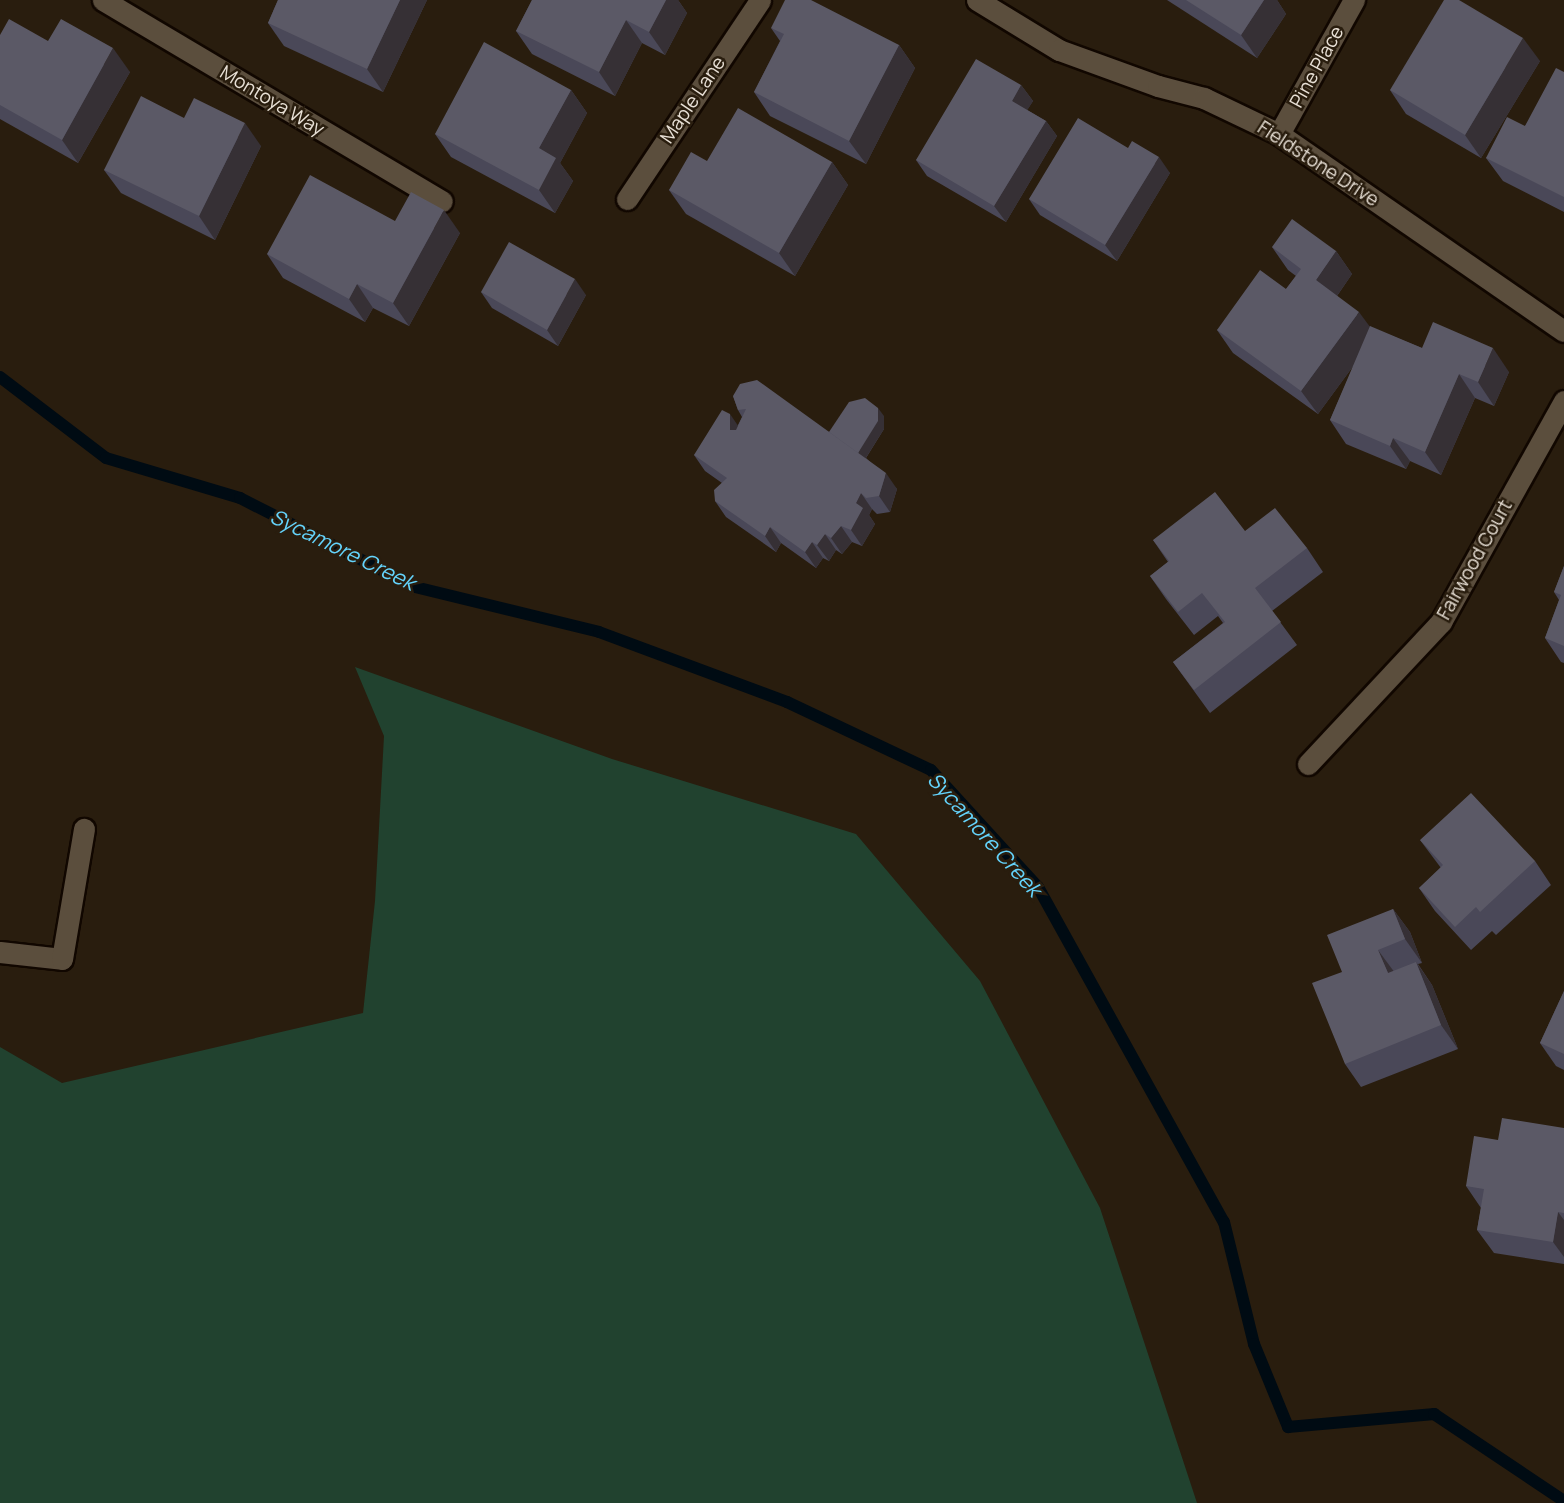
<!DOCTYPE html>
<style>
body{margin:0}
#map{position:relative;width:1564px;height:1503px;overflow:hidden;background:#291d0e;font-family:Manrope,sans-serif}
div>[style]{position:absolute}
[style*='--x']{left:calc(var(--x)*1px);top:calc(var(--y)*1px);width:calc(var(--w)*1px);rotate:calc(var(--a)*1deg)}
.green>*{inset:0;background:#21422f}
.stream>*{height:12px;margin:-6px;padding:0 6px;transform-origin:6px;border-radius:6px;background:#000b13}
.roads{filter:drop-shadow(2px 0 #110700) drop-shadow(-2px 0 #110700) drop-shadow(0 2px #110700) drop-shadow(0 -2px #110700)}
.minor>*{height:21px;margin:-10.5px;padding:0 10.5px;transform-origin:10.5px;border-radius:10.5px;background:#5b4e3d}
.wall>*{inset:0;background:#4a4858}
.shaded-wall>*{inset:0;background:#363035}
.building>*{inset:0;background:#5b5966}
span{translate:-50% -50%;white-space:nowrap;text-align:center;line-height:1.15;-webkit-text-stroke:5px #291d0e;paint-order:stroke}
.street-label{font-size:19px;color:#e8e0d6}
.water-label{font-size:21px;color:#64d3fb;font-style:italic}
</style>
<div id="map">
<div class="green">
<div style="clip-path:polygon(355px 667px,612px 759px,856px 834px,980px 981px,1100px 1208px,1197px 1503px,0 1503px,0 1047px,62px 1083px,363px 1013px,375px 901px,384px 736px)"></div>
</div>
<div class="stream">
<div style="--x:0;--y:377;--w:133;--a:37.4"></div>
<div style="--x:106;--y:458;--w:140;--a:16.6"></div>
<div style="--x:240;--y:498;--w:196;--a:27"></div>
<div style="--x:415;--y:587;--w:189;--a:13.7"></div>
<div style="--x:599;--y:632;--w:201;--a:20.4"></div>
<div style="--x:787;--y:702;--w:159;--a:25.3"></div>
<div style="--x:931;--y:770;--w:159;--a:47.6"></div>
<div style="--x:1038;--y:887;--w:383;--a:61"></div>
<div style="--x:1224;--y:1222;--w:126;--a:76.2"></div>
<div style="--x:1254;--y:1344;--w:90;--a:67.7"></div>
<div style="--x:1288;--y:1427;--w:147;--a:-5.1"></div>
<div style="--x:1434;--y:1414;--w:156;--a:33.8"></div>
</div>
<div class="roads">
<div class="minor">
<div style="--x:103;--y:0;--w:394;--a:30.7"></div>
<div style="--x:977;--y:0;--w:96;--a:31.4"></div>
<div style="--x:1059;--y:50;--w:105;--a:20"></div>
<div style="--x:1158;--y:86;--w:48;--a:14.6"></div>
<div style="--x:1204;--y:98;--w:83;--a:25.6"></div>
<div style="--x:1279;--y:134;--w:346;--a:34.7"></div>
<div style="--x:1279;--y:134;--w:154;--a:-60.8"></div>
<div style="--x:627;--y:199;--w:239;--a:-56.2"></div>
<div style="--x:1308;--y:764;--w:195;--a:-46.9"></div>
<div style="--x:1441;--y:622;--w:253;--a:-60.9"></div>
<div style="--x:0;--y:952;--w:62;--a:6.4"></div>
<div style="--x:62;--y:959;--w:132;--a:-80.4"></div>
</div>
</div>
<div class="wall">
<div style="clip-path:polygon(278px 0,427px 0,383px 92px,284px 46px,268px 23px)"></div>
<div style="clip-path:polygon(532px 0,678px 0,687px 13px,665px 55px,642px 43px,615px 96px,532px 54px,516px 31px)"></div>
<div style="clip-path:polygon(1167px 0,1277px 0,1286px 14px,1257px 58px)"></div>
<div style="clip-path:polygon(771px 28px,899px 45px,915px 68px,866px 164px,770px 116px,754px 92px,780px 41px)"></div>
<div style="clip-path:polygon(0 35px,130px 72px,78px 163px,0 119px)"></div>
<div style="clip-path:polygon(1540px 61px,1481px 158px,1406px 114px,1390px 90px)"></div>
<div style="clip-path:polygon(1564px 72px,1564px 212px,1503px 181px,1486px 158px,1525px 126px)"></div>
<div style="clip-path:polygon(1021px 85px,1033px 101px,1027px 110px,1046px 121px,1057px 136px,1006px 222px,927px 176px,916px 160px)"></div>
<div style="clip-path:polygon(571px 90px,587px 113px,560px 163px,573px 181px,555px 213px,451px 157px,435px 134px)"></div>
<div style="clip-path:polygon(184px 118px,261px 146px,215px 240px,121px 193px,104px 170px)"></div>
<div style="clip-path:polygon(1128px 148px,1170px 173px,1117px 261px,1040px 215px,1029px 199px)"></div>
<div style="clip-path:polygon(707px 161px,832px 162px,848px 185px,795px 276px,686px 214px,669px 190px)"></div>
<div style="clip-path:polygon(395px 221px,460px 233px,409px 326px,373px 308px,365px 322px,283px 278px,267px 254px)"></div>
<div style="clip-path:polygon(1272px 247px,1336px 251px,1352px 274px,1337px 296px,1370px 327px,1422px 348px,1509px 372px,1494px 406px,1475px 398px,1441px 475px,1410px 461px,1406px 469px,1346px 444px,1330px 420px,1354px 365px,1318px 414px,1233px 353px,1217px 330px,1286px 289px,1296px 276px,1288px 270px)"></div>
<div style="clip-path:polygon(481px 292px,586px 295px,558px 346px,492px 308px)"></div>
<div style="clip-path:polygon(733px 396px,829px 432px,884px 416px,884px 429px,866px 458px,897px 489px,890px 512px,877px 514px,872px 509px,869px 515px,875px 524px,862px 546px,852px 542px,842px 554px,836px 550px,829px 561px,823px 558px,816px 568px,781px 543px,776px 552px,726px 517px,715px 501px,722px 483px,705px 471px,694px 455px,738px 425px,742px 417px,738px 410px)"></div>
<div style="clip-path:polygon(1245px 531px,1307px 548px,1323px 572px,1272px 611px,1297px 645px,1210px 713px,1173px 662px,1223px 623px,1218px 616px,1194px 635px,1166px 599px,1150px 576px,1168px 562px,1153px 540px)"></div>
<div style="clip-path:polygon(1564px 566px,1564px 663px,1561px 662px,1545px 638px,1559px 600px,1554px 592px)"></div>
<div style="clip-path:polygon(1420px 840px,1535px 861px,1551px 885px,1496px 935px,1492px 931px,1471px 950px,1435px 911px,1419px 888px,1441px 868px)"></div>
<div style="clip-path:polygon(1393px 909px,1410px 932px,1422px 963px,1418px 964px,1432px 985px,1458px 1049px,1361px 1087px,1345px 1064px,1342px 972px)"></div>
<div style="clip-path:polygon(1564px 991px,1564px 1070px,1556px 1066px,1540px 1043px)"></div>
<div style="clip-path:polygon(1564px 1128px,1564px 1264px,1494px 1253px,1477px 1230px,1481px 1208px,1466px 1186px,1498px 1140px)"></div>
</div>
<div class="shaded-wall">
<div style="clip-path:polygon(400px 0,427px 0,383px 92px,367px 69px)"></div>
<div style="clip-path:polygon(666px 0,678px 0,687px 13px,665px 55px,649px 32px)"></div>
<div style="clip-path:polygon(1264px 0,1277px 0,1286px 14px,1257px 58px,1241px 35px)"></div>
<div style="clip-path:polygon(626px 20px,642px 43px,615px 96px,599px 72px)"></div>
<div style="clip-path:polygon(1523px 38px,1540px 61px,1481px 158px,1465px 135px)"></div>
<div style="clip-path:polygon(899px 45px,915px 68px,866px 164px,849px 141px)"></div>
<div style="clip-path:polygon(113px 48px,130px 72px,78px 163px,62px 140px)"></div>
<div style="clip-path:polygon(1021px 85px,1033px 101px,1023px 117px,1012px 101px)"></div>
<div style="clip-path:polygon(571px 90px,587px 113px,560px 163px,573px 181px,555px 213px,539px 190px,539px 148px)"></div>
<div style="clip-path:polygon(1046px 121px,1057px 136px,1006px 222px,994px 206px)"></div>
<div style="clip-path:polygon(245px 123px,261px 146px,215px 240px,199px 216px)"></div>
<div style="clip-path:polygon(1159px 157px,1170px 173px,1117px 261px,1105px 245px)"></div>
<div style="clip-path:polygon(832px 162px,848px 185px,795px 276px,779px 253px)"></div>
<div style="clip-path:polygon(444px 210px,460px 233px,409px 326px,393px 303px)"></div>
<div style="clip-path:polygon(1336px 251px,1352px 274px,1332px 303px,1316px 280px)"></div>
<div style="clip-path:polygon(575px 279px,586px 295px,558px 346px,547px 330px)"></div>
<div style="clip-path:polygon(357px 284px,373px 308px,365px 322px,349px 299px)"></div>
<div style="clip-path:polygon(1359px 312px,1376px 335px,1318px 414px,1301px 391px)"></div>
<div style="clip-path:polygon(1493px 348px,1509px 372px,1494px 406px,1478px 382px)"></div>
<div style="clip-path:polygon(1459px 374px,1475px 398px,1441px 475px,1425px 452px)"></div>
<div style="clip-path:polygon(878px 408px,884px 416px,884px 429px,862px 464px,857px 456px)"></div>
<div style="clip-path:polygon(730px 414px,741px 430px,730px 430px)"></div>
<div style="clip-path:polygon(1393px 438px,1410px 461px,1406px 469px,1390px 446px)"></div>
<div style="clip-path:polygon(886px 473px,897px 489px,890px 512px,879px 496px)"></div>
<div style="clip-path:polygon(861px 493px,872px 509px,869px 515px,875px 524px,862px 546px,851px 530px,856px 503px)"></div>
<div style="clip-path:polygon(841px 526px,852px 542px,842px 554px,831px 538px)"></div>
<div style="clip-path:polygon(770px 527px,781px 543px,776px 552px,765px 536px)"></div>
<div style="clip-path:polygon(825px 534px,836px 550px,829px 561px,817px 545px)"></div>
<div style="clip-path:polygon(812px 542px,823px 558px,816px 568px,805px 552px)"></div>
<div style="clip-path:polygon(1393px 909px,1410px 932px,1422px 963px,1405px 939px)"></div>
<div style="clip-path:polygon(1378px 950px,1395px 973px,1388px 973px)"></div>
<div style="clip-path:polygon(1416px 962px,1432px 985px,1458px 1049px,1441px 1025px)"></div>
<div style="clip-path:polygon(1558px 1212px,1564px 1220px,1564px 1257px,1553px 1242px)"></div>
</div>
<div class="building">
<div style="clip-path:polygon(278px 0,400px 0,367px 69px,268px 23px)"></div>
<div style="clip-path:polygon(532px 0,666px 0,649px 32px,626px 20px,599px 72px,516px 31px)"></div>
<div style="clip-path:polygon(785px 0,811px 0,899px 45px,849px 141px,754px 92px,784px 34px,771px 28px)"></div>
<div style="clip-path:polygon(1186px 0,1264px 0,1241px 35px)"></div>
<div style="clip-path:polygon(1444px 0,1459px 0,1523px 38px,1465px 135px,1390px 90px)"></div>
<div style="clip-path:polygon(9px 19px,48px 41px,61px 19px,113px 48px,62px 140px,0 105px,0 35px)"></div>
<div style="clip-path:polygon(484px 42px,571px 90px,539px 148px,556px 158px,539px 190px,435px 134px)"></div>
<div style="clip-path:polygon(976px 59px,1021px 85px,1012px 101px,1046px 121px,994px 206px,916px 160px)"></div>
<div style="clip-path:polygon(1556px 68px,1564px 72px,1564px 197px,1486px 158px,1507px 117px,1525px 126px)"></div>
<div style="clip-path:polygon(141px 96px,184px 118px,194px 98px,245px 123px,199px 216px,104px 170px)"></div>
<div style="clip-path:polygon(738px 108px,832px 162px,779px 253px,669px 190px,691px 152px,707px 161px)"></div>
<div style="clip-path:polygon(1078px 118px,1128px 148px,1132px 141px,1159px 157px,1105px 245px,1029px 199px)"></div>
<div style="clip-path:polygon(310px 175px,395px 221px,411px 192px,444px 210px,393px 303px,357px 284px,349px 299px,267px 254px)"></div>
<div style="clip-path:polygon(1292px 219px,1336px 251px,1316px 280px,1359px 312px,1301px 391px,1217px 330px,1260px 270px,1286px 289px,1301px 269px,1272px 247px)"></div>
<div style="clip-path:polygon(509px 242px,575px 279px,547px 330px,481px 292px)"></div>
<div style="clip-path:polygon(1433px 322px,1493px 348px,1478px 382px,1459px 374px,1425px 452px,1393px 438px,1390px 446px,1330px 420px,1370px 326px,1422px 348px)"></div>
<div style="clip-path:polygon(757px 380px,886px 473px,879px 496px,866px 498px,861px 493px,856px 503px,863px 508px,851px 530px,841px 526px,831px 538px,825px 534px,817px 545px,812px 542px,805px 552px,770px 527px,765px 536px,715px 501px,714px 490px,727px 478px,694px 455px,722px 410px,730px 414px,730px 430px,736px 430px,746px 409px,738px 410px,733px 396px,740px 384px)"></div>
<div style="clip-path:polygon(865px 398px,878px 408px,878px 421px,858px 453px,829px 432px,849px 402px)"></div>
<div style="clip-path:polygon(1215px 492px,1245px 531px,1275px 508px,1307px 548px,1255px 588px,1281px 622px,1194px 690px,1173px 662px,1225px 622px,1202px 593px,1178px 612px,1150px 576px,1169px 561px,1153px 540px)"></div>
<div style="clip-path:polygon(1564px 566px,1564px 646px,1545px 638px,1561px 595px,1554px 592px)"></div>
<div style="clip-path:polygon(1471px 793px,1535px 861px,1480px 912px,1476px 907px,1455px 927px,1419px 888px,1443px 865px,1420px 840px)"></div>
<div style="clip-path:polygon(1393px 909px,1405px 939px,1378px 950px,1388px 973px,1416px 962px,1441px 1025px,1345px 1064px,1312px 983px,1342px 972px,1327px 935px)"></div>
<div style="clip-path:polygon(1564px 991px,1564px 1054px,1540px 1043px)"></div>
<div style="clip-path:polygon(1502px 1118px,1564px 1128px,1564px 1213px,1558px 1212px,1553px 1242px,1477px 1230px,1484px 1189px,1466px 1186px,1474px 1136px,1498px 1140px)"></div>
</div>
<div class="street-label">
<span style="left:1317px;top:67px;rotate:-61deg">Pine Place</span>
<span style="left:693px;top:100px;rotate:-56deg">Maple Lane</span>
<span style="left:272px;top:101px;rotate:31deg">Montoya Way</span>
<span style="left:1318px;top:164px;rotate:33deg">Fieldstone Drive</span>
<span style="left:1475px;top:560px;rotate:-61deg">Fairwood Court</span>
</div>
<div class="water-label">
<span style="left:343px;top:549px;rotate:26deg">Sycamore Creek</span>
<span style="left:985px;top:834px;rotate:48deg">Sycamore Creek</span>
</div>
</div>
